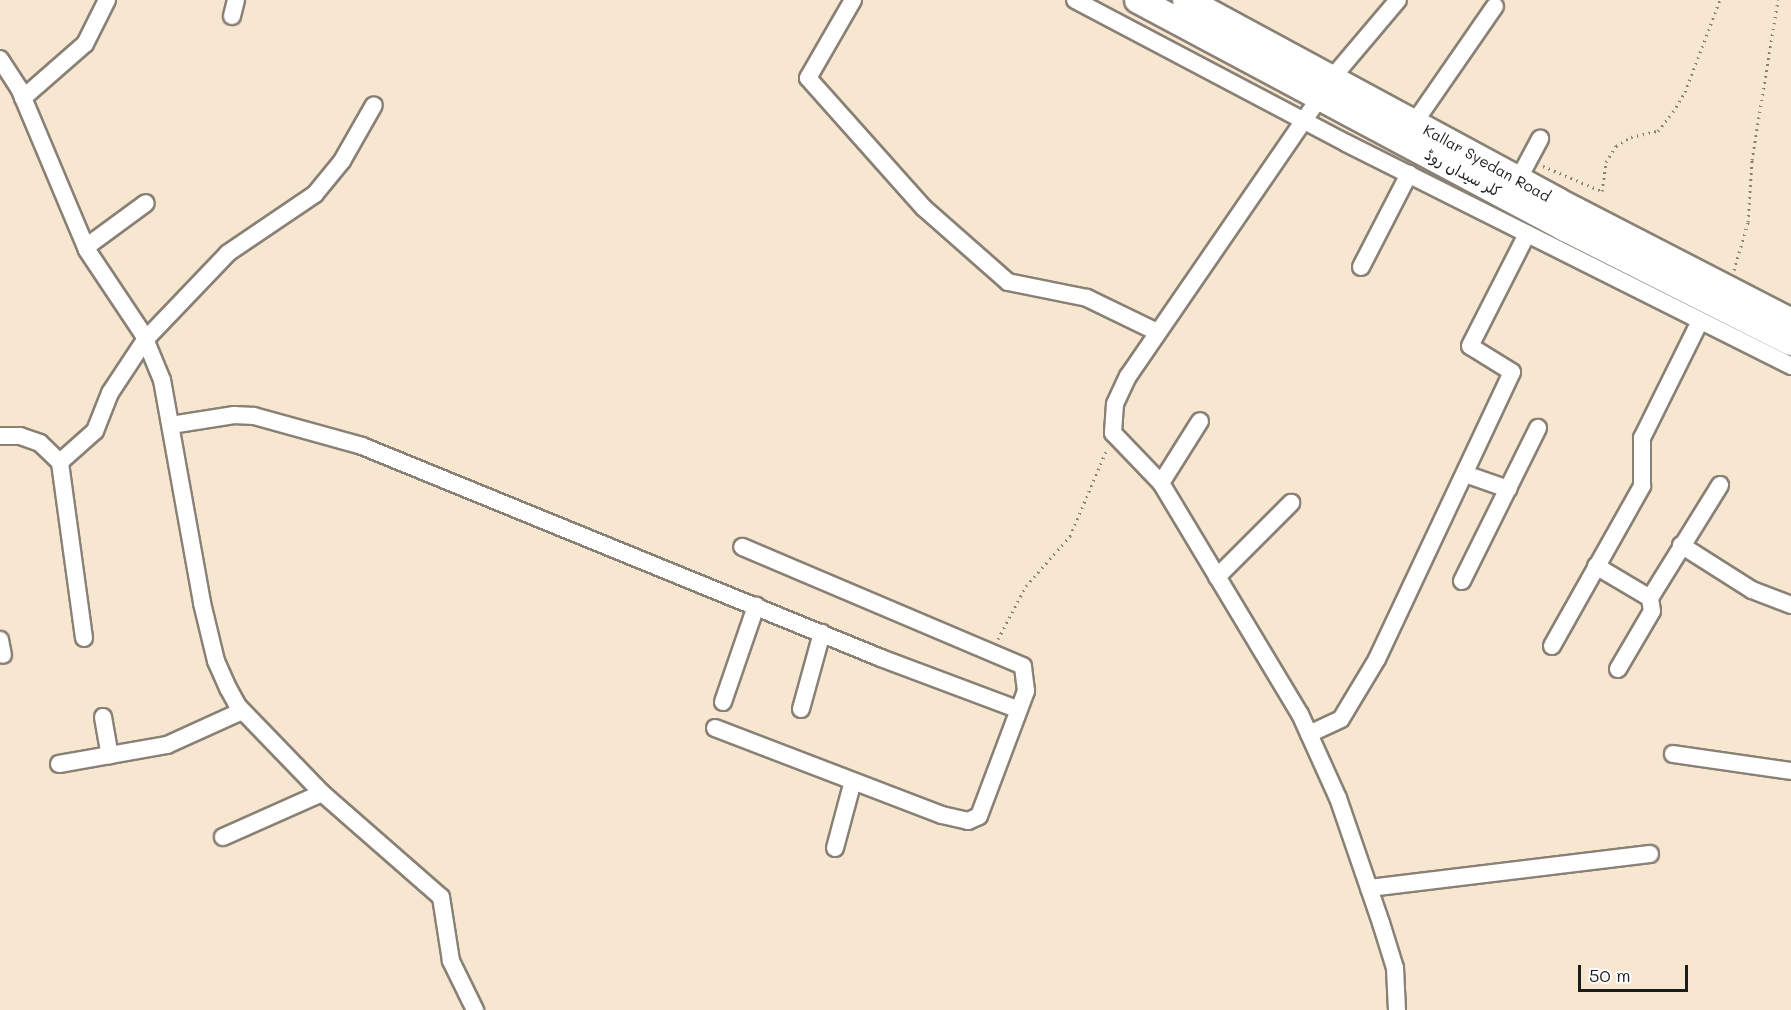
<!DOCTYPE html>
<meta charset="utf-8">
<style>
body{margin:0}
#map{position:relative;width:1791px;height:1010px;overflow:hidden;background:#f7e6d0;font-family:Mali,"Playpen Sans Arabic",sans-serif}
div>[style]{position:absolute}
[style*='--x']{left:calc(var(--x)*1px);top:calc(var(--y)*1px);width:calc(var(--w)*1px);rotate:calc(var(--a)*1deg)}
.path>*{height:3px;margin-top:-1.5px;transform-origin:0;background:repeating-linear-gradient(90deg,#8a8176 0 1.5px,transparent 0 6px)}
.roads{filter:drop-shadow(2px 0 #8a8176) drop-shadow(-2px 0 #8a8176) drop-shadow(0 2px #8a8176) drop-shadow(0 -2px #8a8176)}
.minor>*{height:16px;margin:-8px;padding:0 8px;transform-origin:8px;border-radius:8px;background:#fff}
.highway>*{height:26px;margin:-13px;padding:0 13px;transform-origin:13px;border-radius:13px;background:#fff}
span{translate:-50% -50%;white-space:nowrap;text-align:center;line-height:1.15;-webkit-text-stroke:4.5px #fff;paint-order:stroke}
.street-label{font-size:15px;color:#1c1c1c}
.scale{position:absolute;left:1578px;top:965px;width:110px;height:27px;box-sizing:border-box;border:3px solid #1c1c1c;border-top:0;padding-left:8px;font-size:18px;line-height:21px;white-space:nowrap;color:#1c1c1c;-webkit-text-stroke:4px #fff;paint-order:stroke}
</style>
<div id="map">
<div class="path">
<div style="--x:1543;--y:166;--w:64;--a:23"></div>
<div style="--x:1602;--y:191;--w:29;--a:-82"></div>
<div style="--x:1606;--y:162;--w:19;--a:-58"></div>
<div style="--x:1616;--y:146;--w:17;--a:-31"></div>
<div style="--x:1631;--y:137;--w:28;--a:-13"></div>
<div style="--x:1658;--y:131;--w:24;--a:-52"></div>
<div style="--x:1673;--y:112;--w:23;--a:-59"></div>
<div style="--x:1685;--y:92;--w:98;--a:-69.2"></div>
<div style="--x:1734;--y:270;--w:50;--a:-73.7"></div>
<div style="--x:1748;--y:222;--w:62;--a:-86.3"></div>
<div style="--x:1752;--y:160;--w:162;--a:-80.8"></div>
<div style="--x:998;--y:639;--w:60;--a:-62.2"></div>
<div style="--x:1026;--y:586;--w:67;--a:-48.7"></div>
<div style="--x:1070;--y:536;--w:95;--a:-67"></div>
</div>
<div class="roads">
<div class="minor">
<div style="--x:853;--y:0;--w:90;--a:120"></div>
<div style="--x:808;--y:78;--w:174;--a:48.3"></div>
<div style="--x:924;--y:208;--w:112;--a:41.4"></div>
<div style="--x:1008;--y:282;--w:81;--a:11.4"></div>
<div style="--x:1087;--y:298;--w:78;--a:25.9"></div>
<div style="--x:1075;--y:0;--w:306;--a:27.8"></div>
<div style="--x:1346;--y:143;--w:498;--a:26.6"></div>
<div style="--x:232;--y:16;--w:16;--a:-76"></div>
<div style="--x:0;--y:59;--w:35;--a:57"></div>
<div style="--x:19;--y:88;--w:176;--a:67.2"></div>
<div style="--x:87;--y:250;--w:101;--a:56.3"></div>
<div style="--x:143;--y:334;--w:50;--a:67.6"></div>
<div style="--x:162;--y:380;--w:227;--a:79.8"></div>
<div style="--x:202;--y:603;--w:60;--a:76.4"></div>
<div style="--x:216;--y:661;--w:30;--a:66"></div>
<div style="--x:228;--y:688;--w:21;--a:61"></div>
<div style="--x:238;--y:706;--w:121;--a:46"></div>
<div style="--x:322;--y:793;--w:158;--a:41.2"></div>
<div style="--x:441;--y:897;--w:65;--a:81.1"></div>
<div style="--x:451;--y:961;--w:55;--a:63.9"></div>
<div style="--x:1332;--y:78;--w:102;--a:-49.8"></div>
<div style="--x:1320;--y:97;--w:339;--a:124.5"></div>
<div style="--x:1128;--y:376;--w:31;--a:115"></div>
<div style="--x:1115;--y:404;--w:29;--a:94"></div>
<div style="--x:1113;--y:433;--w:69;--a:46.2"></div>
<div style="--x:1161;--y:483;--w:270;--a:59"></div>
<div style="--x:1300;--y:714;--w:92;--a:65.7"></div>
<div style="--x:1338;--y:798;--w:132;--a:71"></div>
<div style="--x:1381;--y:923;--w:47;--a:72.7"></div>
<div style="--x:1395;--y:968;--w:42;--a:87.3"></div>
<div style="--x:23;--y:98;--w:82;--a:-41.1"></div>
<div style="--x:85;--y:44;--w:49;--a:-63.4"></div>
<div style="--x:1414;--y:123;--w:142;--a:-55.3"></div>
<div style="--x:1518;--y:180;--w:47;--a:-61.8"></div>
<div style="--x:86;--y:247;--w:74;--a:-36.3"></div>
<div style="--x:1361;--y:267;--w:105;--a:-62.7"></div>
<div style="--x:171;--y:425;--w:64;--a:-9"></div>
<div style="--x:234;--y:415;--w:20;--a:3"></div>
<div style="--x:254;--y:416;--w:112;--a:15.5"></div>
<div style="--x:362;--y:446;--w:561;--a:22.22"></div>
<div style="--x:881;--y:658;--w:147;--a:20.6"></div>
<div style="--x:0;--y:436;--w:20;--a:0"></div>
<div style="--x:20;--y:436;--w:21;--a:19"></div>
<div style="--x:40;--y:443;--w:28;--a:44"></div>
<div style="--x:1465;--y:474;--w:46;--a:19.2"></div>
<div style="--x:1161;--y:483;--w:73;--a:-57.8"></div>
<div style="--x:1681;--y:545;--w:84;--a:32.4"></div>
<div style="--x:1752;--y:590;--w:42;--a:21"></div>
<div style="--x:1596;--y:566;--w:63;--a:30.7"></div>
<div style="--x:1650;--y:598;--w:133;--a:-58.2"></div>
<div style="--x:1217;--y:577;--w:105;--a:-45"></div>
<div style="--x:1462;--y:581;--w:171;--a:-63.6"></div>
<div style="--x:84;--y:638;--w:178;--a:-97.8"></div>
<div style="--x:60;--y:462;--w:47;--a:-41.5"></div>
<div style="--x:95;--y:431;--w:41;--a:-68.5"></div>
<div style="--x:110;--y:393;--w:64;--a:-56.6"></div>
<div style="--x:145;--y:340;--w:120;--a:-46.3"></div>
<div style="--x:228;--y:253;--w:105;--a:-34.1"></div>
<div style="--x:315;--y:194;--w:43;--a:-50.7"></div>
<div style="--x:342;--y:161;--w:64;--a:-60.3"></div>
<div style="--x:0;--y:640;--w:15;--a:79"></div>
<div style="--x:1552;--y:646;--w:184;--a:-60.6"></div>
<div style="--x:1642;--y:486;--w:48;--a:-90"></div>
<div style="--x:1642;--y:438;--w:131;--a:-63.6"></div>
<div style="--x:1618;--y:669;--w:67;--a:-59.6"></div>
<div style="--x:1652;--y:611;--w:13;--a:-99"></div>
<div style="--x:723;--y:702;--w:102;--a:-71"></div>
<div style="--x:801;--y:709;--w:79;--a:-74.6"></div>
<div style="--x:103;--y:717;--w:39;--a:80"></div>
<div style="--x:715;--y:728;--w:243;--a:21"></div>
<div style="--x:942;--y:815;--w:27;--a:13"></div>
<div style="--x:968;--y:821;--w:12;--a:-24"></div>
<div style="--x:979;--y:816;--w:134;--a:-69.4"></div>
<div style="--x:1026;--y:691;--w:25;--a:-97"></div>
<div style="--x:1023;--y:666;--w:305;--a:-157"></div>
<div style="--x:1309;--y:734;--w:35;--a:-25"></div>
<div style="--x:1341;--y:719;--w:70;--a:-59"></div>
<div style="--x:1377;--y:659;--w:317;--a:-64.8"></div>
<div style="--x:1512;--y:372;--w:49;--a:-148.2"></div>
<div style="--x:1470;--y:346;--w:126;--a:-63"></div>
<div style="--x:1673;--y:754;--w:119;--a:8.2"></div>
<div style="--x:59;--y:764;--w:110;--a:-10"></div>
<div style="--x:167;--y:745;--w:82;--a:-24.4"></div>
<div style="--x:223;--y:837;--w:108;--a:-24"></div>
<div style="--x:835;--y:848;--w:69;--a:-75"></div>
<div style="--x:1369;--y:888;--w:283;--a:-6.9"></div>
</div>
<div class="highway">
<div style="--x:1138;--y:0;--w:484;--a:28.1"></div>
<div style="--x:1565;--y:228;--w:253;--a:26.8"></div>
<div style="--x:1186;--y:0;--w:422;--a:28.4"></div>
<div style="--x:1557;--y:201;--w:263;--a:27.3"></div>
</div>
</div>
<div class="street-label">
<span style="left:1487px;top:163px;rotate:29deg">Kallar Syedan Road</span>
<span style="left:1463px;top:173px;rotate:28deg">کلر سیداں روڈ</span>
</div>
<div class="scale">50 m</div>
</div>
